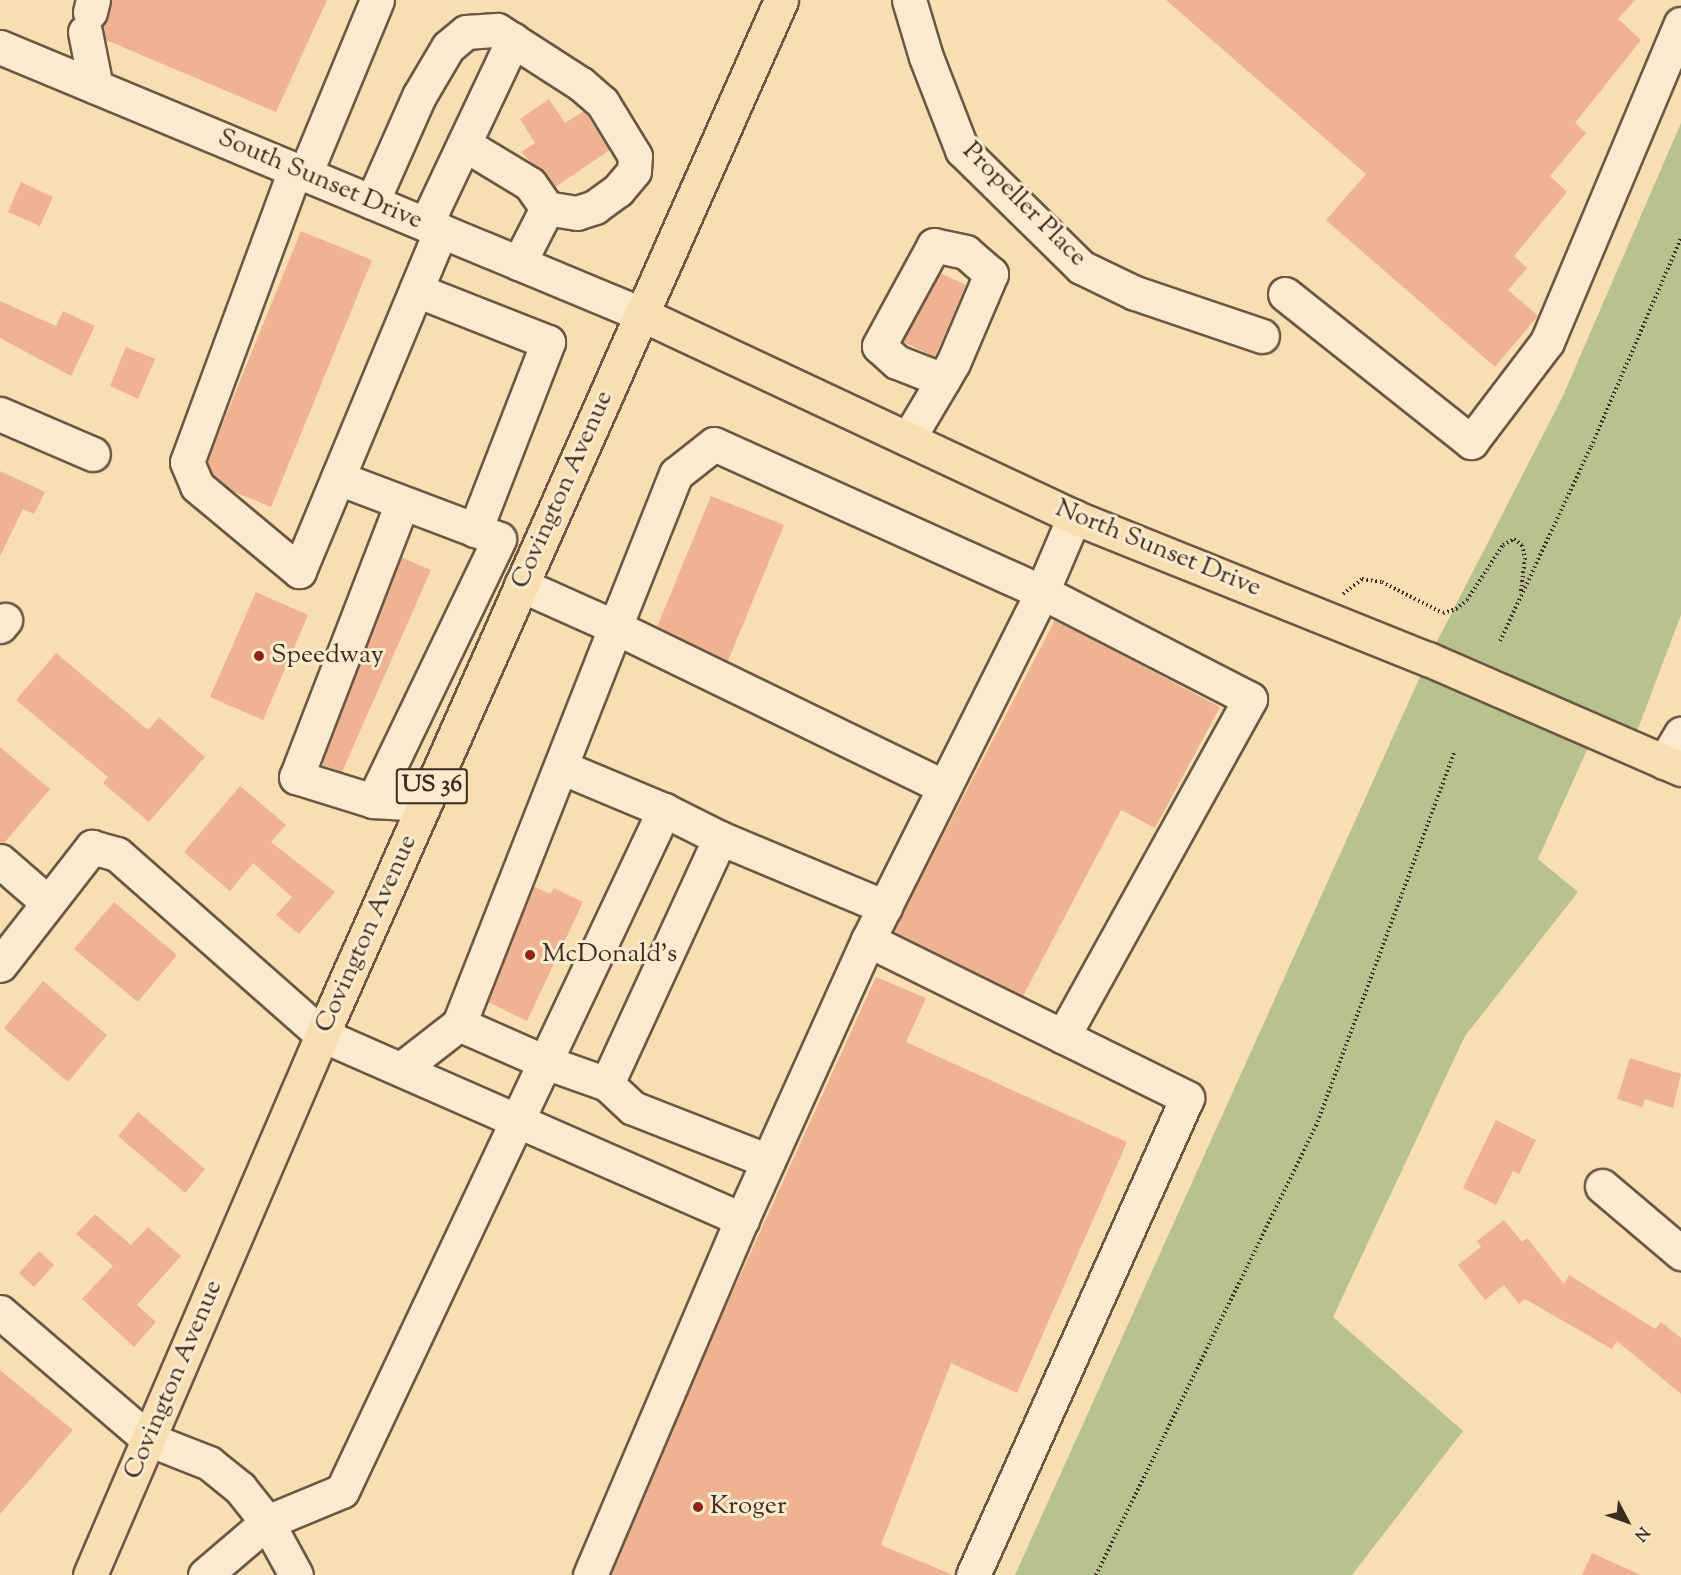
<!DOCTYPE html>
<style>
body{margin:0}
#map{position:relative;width:1681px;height:1575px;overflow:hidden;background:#f9deb2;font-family:"Sorts Mill Goudy",serif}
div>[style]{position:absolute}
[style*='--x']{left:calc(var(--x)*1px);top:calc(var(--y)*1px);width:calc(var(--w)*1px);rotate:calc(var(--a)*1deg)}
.green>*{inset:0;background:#b8c290}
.building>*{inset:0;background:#efb391}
.path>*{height:4px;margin-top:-2px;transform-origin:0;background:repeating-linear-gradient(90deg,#3b2c21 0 1.5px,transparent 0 4.5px)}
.roads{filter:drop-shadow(2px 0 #6a5845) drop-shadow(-2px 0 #6a5845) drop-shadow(0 2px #6a5845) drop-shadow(0 -2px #6a5845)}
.minor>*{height:33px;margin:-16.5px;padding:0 16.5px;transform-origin:16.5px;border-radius:16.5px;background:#fbeacd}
.major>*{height:33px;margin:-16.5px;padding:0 16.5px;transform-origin:16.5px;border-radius:16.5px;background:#f9deb2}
.dots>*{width:16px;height:16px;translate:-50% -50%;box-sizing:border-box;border:3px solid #fbeacd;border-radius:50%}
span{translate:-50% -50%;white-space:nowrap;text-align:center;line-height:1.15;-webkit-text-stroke:6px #fbeacd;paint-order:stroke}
.shield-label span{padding:2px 4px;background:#fbeacd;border:2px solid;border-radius:4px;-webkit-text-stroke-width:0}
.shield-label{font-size:24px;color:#3b2c21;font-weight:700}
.street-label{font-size:26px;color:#3b2c21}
.poi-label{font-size:26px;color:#3b2c21}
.left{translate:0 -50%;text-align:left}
.north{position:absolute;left:1597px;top:1491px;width:60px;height:60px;-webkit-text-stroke:4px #fbeacd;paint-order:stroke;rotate:131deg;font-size:16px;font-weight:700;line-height:24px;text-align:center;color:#3b2c21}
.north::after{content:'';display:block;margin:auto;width:21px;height:27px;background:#3b2c21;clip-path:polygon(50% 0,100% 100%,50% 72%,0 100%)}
</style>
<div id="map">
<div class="green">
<div style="clip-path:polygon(1681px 123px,1681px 615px,1631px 747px,1595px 732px,1538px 859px,1578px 892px,1465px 1036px,1333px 1317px,1463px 1431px,1352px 1575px,1015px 1575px,1428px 659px,1562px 398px)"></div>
</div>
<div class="building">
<div style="clip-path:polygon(111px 0,327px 0,276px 112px,106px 40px,102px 26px)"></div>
<div style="clip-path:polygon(1166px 0,1635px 0,1618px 19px,1641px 40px,1575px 123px,1586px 133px,1550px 176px,1567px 192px,1514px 256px,1527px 268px,1508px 290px,1538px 316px,1495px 367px,1326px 220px,1366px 174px)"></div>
<div style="clip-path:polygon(549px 99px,565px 123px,584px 111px,610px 150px,555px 187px,521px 152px,535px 143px,520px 119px)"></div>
<div style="clip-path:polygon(21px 182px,53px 197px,40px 226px,8px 212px)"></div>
<div style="clip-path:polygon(301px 231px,372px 260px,271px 507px,232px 491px,213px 475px,207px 462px)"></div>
<div style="clip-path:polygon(940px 273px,966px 285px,935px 357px,903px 342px)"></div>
<div style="clip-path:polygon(0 301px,56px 326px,63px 311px,95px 326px,71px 376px,0 338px)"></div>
<div style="clip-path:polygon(126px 347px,155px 359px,138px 399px,110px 386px)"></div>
<div style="clip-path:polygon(0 471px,45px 492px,34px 514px,23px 509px,0 556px)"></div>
<div style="clip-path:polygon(711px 496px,784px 525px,728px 661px,657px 627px)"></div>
<div style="clip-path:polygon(401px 557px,431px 570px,342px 772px,325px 766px,321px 765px)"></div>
<div style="clip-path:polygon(256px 592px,308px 615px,263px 720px,210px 697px)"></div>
<div style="clip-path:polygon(1055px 620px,1220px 707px,1155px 828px,1121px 810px,1023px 996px,893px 932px)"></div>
<div style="clip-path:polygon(56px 653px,148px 730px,159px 717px,205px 757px,149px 822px,103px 783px,108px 777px,16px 700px)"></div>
<div style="clip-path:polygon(0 747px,50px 789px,4px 843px,0 843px)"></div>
<div style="clip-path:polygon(240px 786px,286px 825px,271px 842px,335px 892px,299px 934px,276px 915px,292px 897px,253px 863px,230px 891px,184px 852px)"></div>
<div style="clip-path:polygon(533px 886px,550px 894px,554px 888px,583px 902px,527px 1021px,488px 1002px)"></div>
<div style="clip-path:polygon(114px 902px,177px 955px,138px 1002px,74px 949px)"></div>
<div style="clip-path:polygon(876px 977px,926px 998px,906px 1042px,1127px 1142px,1017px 1393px,951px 1363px,881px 1545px,953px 1575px,610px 1575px,703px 1357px)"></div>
<div style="clip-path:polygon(43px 981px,107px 1035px,68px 1082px,4px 1028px)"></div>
<div style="clip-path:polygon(1630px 1058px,1681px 1074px,1673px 1108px,1645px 1099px,1642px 1107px,1617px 1099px)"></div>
<div style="clip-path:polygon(138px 1112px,205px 1169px,185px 1193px,118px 1136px)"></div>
<div style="clip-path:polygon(1496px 1120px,1536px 1140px,1519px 1174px,1513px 1171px,1496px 1205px,1463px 1188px)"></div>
<div style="clip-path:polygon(95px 1214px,131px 1245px,148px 1227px,181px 1256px,137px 1305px,156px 1322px,134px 1347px,82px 1299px,113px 1266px,76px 1234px)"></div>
<div style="clip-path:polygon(1504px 1220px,1522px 1242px,1527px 1238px,1564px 1284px,1569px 1275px,1655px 1329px,1661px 1322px,1681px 1338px,1681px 1394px,1617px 1341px,1612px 1349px,1525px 1299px,1519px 1304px,1504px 1285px,1485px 1300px,1458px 1265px,1481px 1247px,1477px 1241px)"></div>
<div style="clip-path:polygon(39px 1251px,54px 1265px,34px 1287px,19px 1273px)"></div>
<div style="clip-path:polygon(0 1370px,73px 1430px,0 1514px)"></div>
<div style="clip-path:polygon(1592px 1553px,1641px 1575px,1582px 1575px)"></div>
</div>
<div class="path">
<div style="--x:1343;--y:594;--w:24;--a:-38"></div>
<div style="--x:1362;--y:579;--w:20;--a:9"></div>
<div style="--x:1382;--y:582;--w:68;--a:26.9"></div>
<div style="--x:1443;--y:613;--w:14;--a:-17"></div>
<div style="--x:1456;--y:609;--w:14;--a:-39"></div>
<div style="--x:1467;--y:600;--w:66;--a:-56.8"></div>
<div style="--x:1503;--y:545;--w:13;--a:-29"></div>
<div style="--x:1514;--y:539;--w:10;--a:37"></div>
<div style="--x:1522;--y:545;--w:13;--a:77"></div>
<div style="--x:1525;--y:558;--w:35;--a:97"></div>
<div style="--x:1500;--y:641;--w:214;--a:-64.9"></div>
<div style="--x:1591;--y:447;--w:228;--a:-66.7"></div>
<div style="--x:1096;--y:1575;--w:500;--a:-63.9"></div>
<div style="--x:1316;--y:1126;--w:399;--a:-69.7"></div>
</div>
<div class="roads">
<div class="minor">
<div style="--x:909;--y:0;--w:59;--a:73.4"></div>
<div style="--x:926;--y:57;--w:100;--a:68.8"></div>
<div style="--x:962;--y:150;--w:167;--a:44.5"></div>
<div style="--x:1081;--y:267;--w:60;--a:25.7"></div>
<div style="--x:1135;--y:293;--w:134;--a:18.7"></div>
<div style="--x:90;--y:12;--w:12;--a:-76"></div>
<div style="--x:85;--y:32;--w:56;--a:78.7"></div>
<div style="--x:0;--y:47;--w:694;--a:22.61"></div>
<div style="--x:464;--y:144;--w:77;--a:31.2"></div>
<div style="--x:530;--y:184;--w:29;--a:55"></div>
<div style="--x:295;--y:170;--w:311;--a:110.3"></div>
<div style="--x:187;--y:462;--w:26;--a:67"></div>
<div style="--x:197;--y:486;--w:133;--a:39.8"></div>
<div style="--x:299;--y:571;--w:369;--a:-67.4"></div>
<div style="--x:305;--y:174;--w:188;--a:-67.5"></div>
<div style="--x:372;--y:202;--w:116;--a:-66.1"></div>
<div style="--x:419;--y:96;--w:57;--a:-59.4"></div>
<div style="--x:448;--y:47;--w:23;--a:-40"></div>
<div style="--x:466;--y:32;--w:31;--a:-4"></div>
<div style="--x:497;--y:30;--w:100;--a:32.7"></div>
<div style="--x:581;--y:84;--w:28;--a:41"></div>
<div style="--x:602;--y:102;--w:63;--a:58.6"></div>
<div style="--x:635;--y:156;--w:15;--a:94"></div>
<div style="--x:634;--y:171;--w:25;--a:130"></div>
<div style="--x:618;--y:190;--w:29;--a:144"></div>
<div style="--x:595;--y:207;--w:19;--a:162"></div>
<div style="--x:577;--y:213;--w:30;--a:-171"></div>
<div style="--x:547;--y:208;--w:62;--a:117"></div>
<div style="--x:426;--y:224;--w:204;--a:-64.7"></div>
<div style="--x:416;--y:290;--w:142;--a:21.5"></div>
<div style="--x:548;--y:342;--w:202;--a:111.2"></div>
<div style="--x:1285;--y:294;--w:238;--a:38.5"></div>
<div style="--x:1471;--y:442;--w:126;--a:-52.8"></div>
<div style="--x:1547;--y:342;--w:345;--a:-67.2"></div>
<div style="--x:0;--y:414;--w:101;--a:23.3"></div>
<div style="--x:908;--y:439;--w:69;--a:-59.3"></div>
<div style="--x:943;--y:380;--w:20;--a:-60"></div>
<div style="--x:953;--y:363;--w:97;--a:-66.9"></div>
<div style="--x:991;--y:274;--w:33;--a:-139"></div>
<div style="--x:966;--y:252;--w:33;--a:-168"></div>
<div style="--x:934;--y:245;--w:115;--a:118.6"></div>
<div style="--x:879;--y:346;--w:24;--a:42"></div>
<div style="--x:897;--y:362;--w:49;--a:21.4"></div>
<div style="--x:338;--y:478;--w:167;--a:20.7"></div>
<div style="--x:402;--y:503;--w:294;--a:111.1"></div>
<div style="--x:296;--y:777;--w:81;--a:17.3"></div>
<div style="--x:373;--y:801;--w:51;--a:3.4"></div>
<div style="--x:521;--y:585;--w:103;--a:24.1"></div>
<div style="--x:615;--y:627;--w:165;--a:-68.3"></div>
<div style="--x:676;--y:474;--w:48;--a:-38.3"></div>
<div style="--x:714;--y:444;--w:360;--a:24.3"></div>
<div style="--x:1042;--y:592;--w:234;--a:27.2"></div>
<div style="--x:1250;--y:699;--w:386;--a:119"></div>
<div style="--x:0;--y:626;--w:8;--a:-50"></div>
<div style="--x:1664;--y:762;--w:33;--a:-59"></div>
<div style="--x:561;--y:767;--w:112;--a:22.7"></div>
<div style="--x:664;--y:810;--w:63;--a:26.6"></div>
<div style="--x:720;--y:838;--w:271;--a:114.7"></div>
<div style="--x:607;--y:1084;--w:66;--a:-160.5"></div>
<div style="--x:545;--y:1062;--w:279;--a:-64.7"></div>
<div style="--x:373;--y:801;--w:291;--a:-64.3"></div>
<div style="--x:720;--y:838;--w:179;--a:22.7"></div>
<div style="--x:0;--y:861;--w:61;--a:41"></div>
<div style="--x:868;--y:940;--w:356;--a:26.3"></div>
<div style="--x:1187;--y:1098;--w:523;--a:114.16"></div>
<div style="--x:0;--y:965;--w:150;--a:-52.1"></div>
<div style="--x:92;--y:847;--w:26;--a:16"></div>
<div style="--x:117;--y:854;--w:273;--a:41.4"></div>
<div style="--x:322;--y:1035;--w:459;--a:23.7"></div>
<div style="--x:401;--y:1069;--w:73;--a:-37.8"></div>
<div style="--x:459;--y:1024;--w:427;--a:-68.5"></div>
<div style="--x:615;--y:627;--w:366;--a:25.9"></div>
<div style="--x:607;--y:1084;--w:35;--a:43"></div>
<div style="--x:633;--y:1108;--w:145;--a:21.4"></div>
<div style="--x:1602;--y:1186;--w:104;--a:40.3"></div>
<div style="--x:0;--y:1312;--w:195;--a:40.6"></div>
<div style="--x:148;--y:1439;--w:66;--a:21.5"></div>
<div style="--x:209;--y:1463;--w:40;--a:39"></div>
<div style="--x:240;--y:1488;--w:43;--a:51.5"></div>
<div style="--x:267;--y:1522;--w:60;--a:61.3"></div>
<div style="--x:205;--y:1575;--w:82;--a:-40.5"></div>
<div style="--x:267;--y:1522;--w:81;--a:-22.5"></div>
<div style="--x:342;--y:1491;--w:475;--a:-64.7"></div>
<div style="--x:545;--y:1062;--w:94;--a:-156.2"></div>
<div style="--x:590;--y:1575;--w:387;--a:-66.9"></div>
<div style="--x:742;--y:1219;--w:306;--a:-65.7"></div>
<div style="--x:868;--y:940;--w:389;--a:-63.4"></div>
<div style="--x:1042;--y:592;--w:82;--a:-66.9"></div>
</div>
<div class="major">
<div style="--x:641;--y:314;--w:478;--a:25.1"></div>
<div style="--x:1074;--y:517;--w:381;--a:21.9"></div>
<div style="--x:1428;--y:659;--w:276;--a:23.5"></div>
<div style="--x:90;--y:1575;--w:588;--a:-66.75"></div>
<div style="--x:322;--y:1035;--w:1132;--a:-66.08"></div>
</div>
</div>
<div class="dots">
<div style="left:259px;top:656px;background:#8f2418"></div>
<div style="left:530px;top:955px;background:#8f2418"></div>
<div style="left:698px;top:1507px;background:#8f2418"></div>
</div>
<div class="shield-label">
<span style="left:432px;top:786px">US 36</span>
</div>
<div class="street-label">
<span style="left:320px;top:180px;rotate:23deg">South Sunset Drive</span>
<span style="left:1024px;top:205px;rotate:45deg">Propeller Place</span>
<span style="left:563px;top:490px;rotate:-66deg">Covington Avenue</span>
<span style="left:1158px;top:549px;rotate:22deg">North Sunset Drive</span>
<span style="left:367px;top:934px;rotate:-66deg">Covington Avenue</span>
<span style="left:174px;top:1380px;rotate:-67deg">Covington Avenue</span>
</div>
<div class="poi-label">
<span class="left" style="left:271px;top:656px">Speedway</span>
<span class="left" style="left:542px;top:955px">McDonald's</span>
<span class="left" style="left:710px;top:1507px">Kroger</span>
</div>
<div class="north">N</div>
</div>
